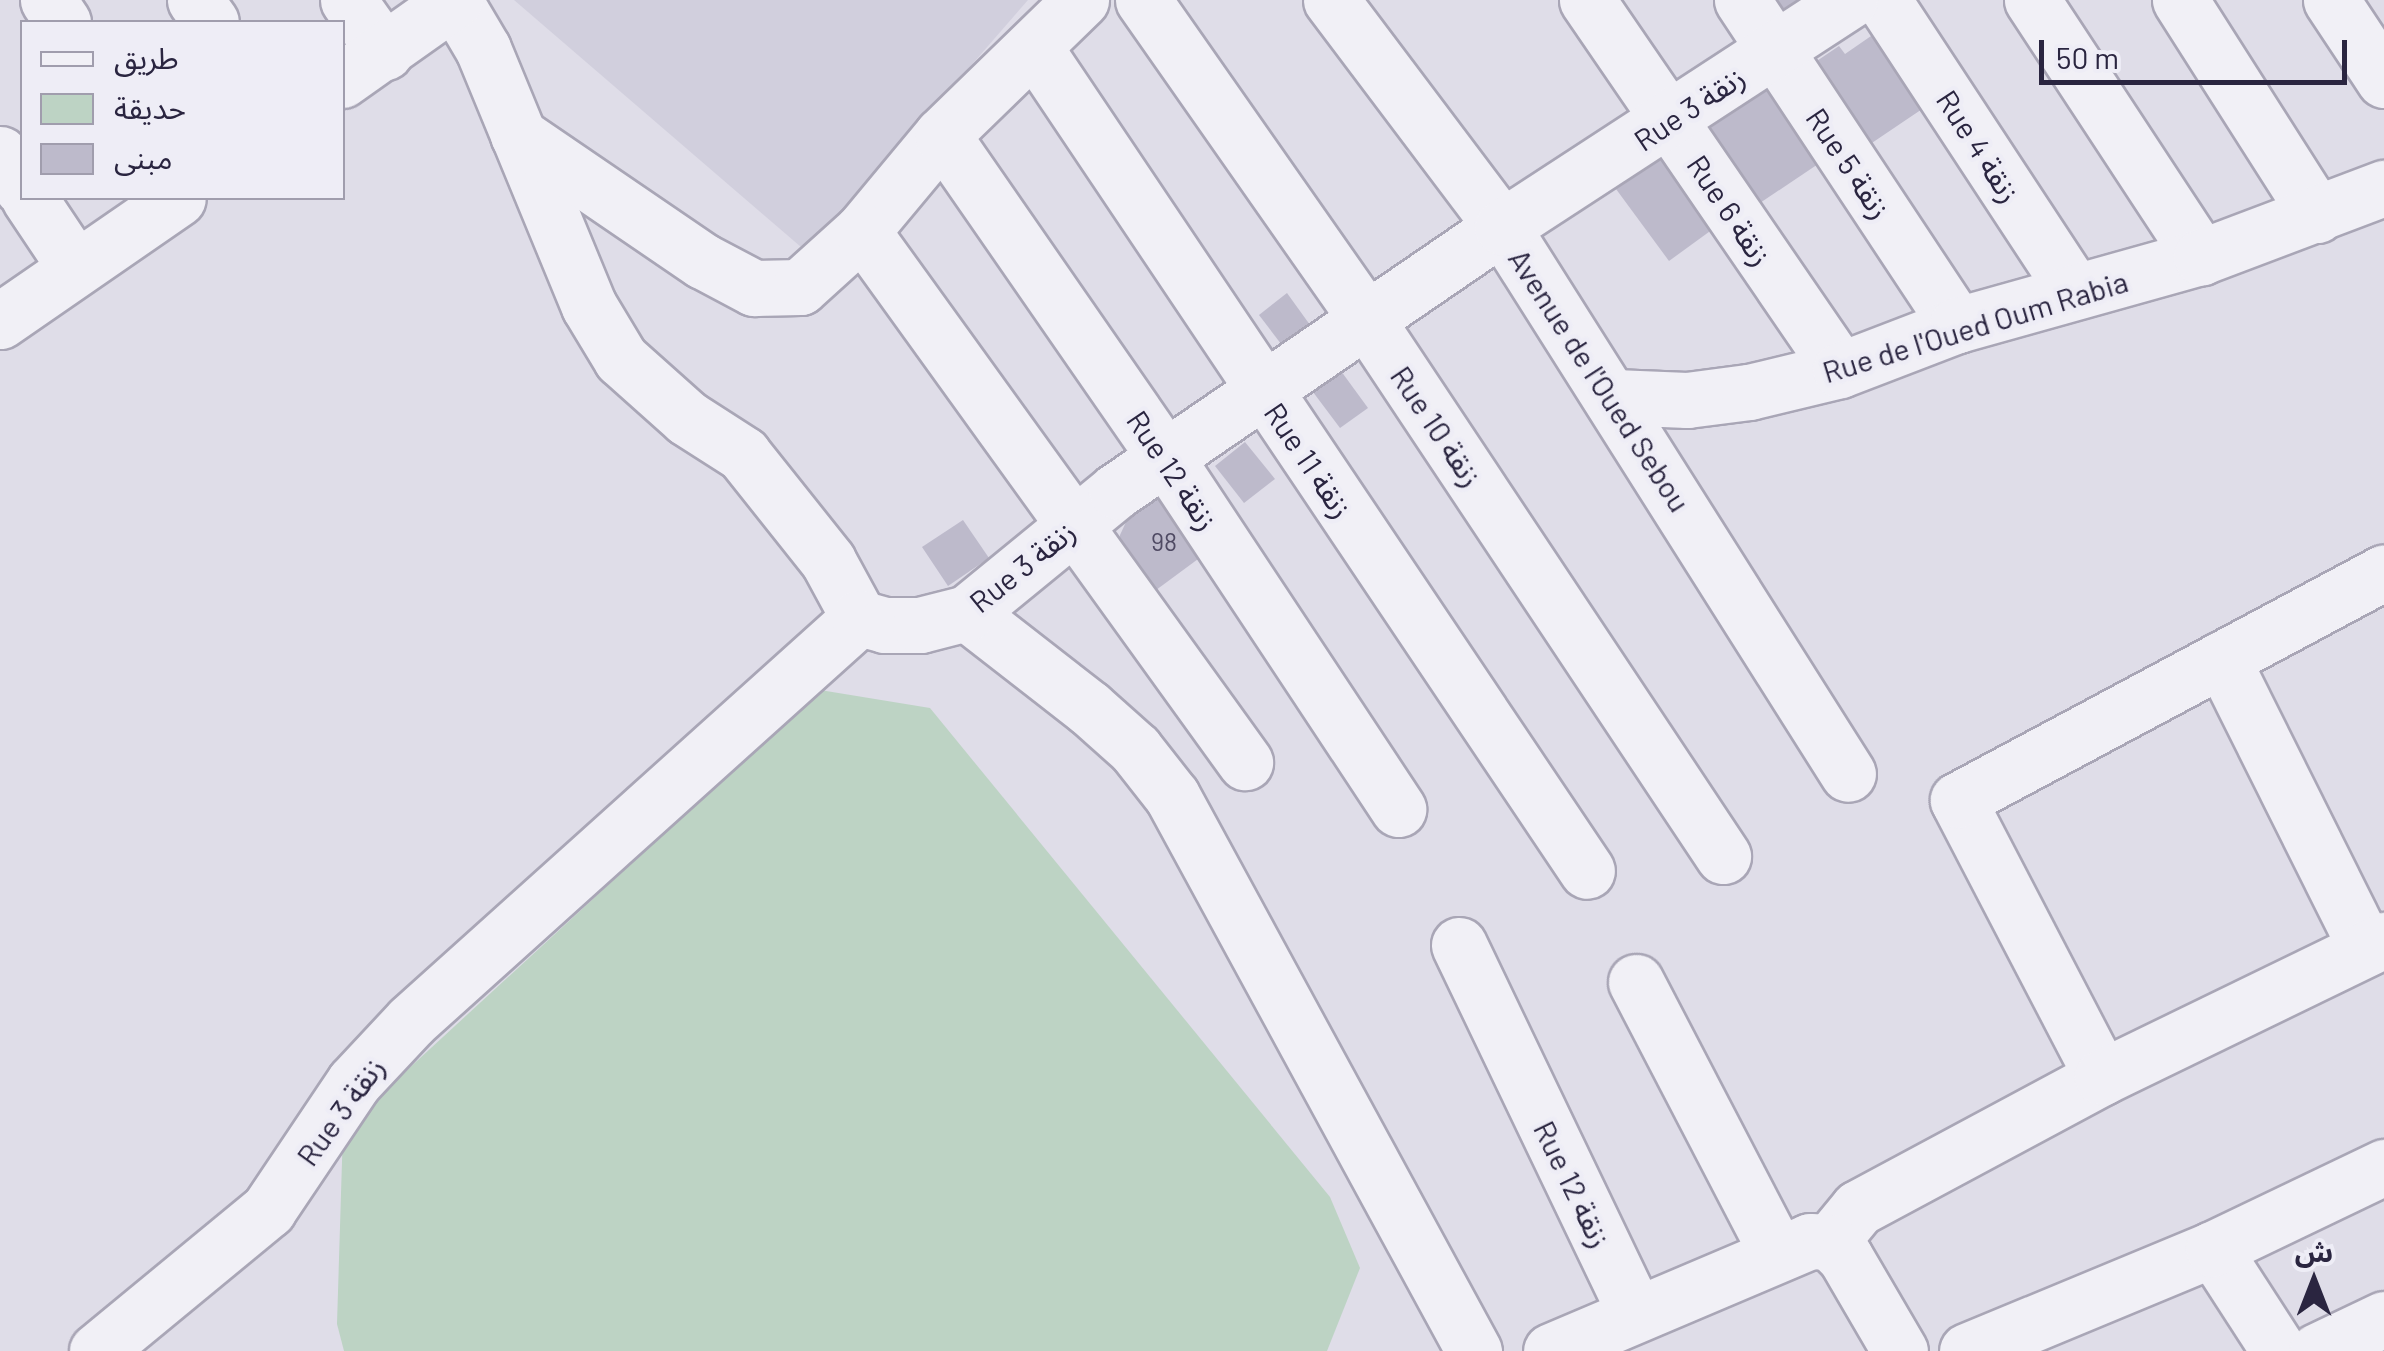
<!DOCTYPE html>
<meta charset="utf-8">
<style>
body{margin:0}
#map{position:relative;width:2384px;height:1351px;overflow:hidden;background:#dfdde8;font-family:Barlow,"Noto Sans Arabic",sans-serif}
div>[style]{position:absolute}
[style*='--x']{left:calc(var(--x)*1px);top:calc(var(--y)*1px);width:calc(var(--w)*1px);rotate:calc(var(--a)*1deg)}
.built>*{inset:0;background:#d1cfdd}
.green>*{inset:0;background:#bdd3c4}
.building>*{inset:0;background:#bdbacb}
.roads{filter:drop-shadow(2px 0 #a9a6b6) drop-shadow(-2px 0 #a9a6b6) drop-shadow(0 2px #a9a6b6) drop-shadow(0 -2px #a9a6b6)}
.minor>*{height:55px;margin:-27.5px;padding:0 27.5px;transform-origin:27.5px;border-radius:27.5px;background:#f1f0f6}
span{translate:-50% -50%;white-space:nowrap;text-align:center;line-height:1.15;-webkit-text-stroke:9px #eeedf6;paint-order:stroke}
.number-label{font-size:25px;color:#4f4a63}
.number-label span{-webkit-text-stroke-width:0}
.street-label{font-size:30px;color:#2a2540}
.legend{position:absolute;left:20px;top:20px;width:325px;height:180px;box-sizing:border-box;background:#eeedf6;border:2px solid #a09dad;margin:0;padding:12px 18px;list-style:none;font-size:30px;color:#2a2540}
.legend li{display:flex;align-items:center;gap:20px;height:50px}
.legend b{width:50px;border:2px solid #a09dad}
.north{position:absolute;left:2264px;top:1231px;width:100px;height:100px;-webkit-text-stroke:8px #eeedf6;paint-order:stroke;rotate:0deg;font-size:28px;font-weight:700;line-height:40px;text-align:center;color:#2a2540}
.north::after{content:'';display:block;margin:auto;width:35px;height:45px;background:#2a2540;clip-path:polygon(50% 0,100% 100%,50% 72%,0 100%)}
.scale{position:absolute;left:2039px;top:40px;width:308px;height:45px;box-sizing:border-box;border:5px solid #2a2540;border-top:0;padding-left:12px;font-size:30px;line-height:35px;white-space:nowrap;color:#2a2540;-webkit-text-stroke:8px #eeedf6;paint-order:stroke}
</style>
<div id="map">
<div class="built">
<div style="clip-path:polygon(514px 0,1028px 0,808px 253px)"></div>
</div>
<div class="green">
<div style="clip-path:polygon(820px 690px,930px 708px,1330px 1197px,1360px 1268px,1327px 1351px,344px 1351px,337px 1324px,343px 1129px)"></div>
</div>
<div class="building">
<div style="clip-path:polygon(1759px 0,1813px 0,1774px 24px)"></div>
<div style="clip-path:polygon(1887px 25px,1937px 99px,1857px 153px,1802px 71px,1839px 46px,1845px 54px)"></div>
<div style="clip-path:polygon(1776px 71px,1833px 154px,1748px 211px,1692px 128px)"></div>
<div style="clip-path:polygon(1660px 157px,1713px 229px,1669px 261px,1616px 189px)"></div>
<div style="clip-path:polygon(1287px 293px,1318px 336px,1291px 357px,1259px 315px)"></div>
<div style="clip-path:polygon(1341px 371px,1368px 408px,1340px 428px,1313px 392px)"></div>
<div style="clip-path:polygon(1245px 442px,1275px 479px,1244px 503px,1215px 466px)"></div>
<div style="clip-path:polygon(1170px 489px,1213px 548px,1152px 593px,1119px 549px,1120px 535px,1126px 522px)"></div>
<div style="clip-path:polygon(963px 520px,989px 558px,948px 586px,922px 547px)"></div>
</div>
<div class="roads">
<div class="minor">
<div style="--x:48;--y:0;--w:27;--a:56"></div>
<div style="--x:195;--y:0;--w:27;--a:54"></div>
<div style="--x:348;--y:0;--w:64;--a:54.6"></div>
<div style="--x:454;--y:0;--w:57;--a:59.4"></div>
<div style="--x:483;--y:49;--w:278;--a:67.6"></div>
<div style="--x:589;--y:306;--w:62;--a:58.9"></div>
<div style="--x:621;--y:359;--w:89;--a:41.8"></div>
<div style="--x:687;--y:418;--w:67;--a:32.7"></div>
<div style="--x:743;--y:454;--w:137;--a:51.5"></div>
<div style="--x:828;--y:561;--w:65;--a:61.5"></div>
<div style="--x:1143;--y:0;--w:389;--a:55"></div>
<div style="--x:1366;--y:319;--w:645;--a:56.38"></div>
<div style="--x:1331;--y:0;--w:284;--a:53"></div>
<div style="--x:1502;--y:227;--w:647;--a:57.68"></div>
<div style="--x:1587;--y:0;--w:448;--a:55.6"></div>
<div style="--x:1742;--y:0;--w:390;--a:56.5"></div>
<div style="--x:1883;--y:0;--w:348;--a:56.7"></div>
<div style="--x:2032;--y:0;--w:308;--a:56.7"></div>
<div style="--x:2180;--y:0;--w:255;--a:57.5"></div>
<div style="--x:2331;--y:0;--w:96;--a:56.5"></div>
<div style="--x:1034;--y:47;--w:992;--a:56.13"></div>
<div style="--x:342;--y:80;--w:138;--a:-35.3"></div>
<div style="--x:518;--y:135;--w:224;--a:34.3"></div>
<div style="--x:703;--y:261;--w:58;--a:27.9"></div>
<div style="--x:754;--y:288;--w:46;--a:-1.2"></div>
<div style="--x:800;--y:287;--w:84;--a:-42.1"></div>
<div style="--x:862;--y:231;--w:125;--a:-50.2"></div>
<div style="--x:942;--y:135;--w:194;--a:-44.2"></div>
<div style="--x:942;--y:135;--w:393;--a:55.3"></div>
<div style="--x:1166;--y:458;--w:421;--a:56.5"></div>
<div style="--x:0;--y:154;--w:40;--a:57.1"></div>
<div style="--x:29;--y:198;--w:83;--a:56.3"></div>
<div style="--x:862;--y:231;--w:655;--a:54.2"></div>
<div style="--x:0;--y:321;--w:216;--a:-34.6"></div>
<div style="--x:1614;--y:397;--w:73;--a:2.4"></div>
<div style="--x:1687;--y:400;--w:63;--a:-7.4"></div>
<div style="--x:1749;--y:392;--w:94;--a:-13.6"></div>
<div style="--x:1840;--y:370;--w:125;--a:-21"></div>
<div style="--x:1957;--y:325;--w:253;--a:-15.6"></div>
<div style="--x:2201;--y:257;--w:196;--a:-20.7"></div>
<div style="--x:967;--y:613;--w:155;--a:37.9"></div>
<div style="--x:1089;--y:708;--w:62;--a:41.7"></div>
<div style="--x:1135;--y:749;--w:60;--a:51.8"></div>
<div style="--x:1172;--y:796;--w:632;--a:61.45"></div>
<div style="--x:2222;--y:659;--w:323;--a:63.5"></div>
<div style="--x:1459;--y:945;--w:408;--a:64.4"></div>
<div style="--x:1636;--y:982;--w:305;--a:62.5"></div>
<div style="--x:2102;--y:1077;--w:312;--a:-117.5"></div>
<div style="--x:1958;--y:800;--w:483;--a:-28.1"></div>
<div style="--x:1830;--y:1242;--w:44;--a:-50.5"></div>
<div style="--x:1858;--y:1208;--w:277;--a:-28.2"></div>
<div style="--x:2102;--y:1077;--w:314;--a:-25.9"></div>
<div style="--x:2213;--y:1249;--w:121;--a:57.1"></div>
<div style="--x:97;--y:1351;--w:222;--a:-39.5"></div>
<div style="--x:268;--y:1210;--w:154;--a:-56.1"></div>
<div style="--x:354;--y:1082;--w:83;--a:-46.9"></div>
<div style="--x:411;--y:1021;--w:603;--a:-41.97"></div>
<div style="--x:859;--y:618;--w:27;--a:15"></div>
<div style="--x:885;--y:625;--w:35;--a:0"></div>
<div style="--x:920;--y:625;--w:49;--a:-14.3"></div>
<div style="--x:967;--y:613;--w:193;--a:-39.3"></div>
<div style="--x:1116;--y:491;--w:468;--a:-34.4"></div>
<div style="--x:1502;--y:227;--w:415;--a:-33.1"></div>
<div style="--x:1551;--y:1351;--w:281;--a:-23"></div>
<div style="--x:1810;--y:1241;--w:20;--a:3"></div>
<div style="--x:1830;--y:1242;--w:21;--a:45"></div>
<div style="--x:1845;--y:1257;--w:109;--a:59.7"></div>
<div style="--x:1967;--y:1351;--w:266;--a:-22.5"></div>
<div style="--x:2213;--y:1249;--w:190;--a:-25.6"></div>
<div style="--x:2317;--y:1351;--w:74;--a:-25.5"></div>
</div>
</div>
<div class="number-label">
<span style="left:1164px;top:541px">98</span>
</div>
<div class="street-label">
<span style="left:1689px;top:108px;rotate:-34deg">Rue 3 زنقة</span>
<span style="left:1979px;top:146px;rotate:57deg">Rue 4 زنقة</span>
<span style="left:1849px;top:163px;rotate:56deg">Rue 5 زنقة</span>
<span style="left:1730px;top:210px;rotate:56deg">Rue 6 زنقة</span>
<span style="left:1975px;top:326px;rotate:-17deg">Rue de l'Oued Oum Rabia</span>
<span style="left:1600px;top:380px;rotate:57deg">Avenue de l'Oued Sebou</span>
<span style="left:1437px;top:426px;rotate:56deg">Rue 10 زنقة</span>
<span style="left:1309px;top:460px;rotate:56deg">Rue 11 زنقة</span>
<span style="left:1173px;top:470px;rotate:56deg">Rue 12 زنقة</span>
<span style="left:1022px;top:566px;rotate:-39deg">Rue 3 زنقة</span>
<span style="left:340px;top:1111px;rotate:-54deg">Rue 3 زنقة</span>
<span style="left:1573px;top:1184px;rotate:64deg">Rue 12 زنقة</span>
</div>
<ul class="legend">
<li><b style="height:12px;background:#f1f0f6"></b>طريق</li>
<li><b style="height:28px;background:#bdd3c4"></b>حديقة</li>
<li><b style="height:28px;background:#bdbacb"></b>مبنى</li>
</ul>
<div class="north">ش</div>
<div class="scale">50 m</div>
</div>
